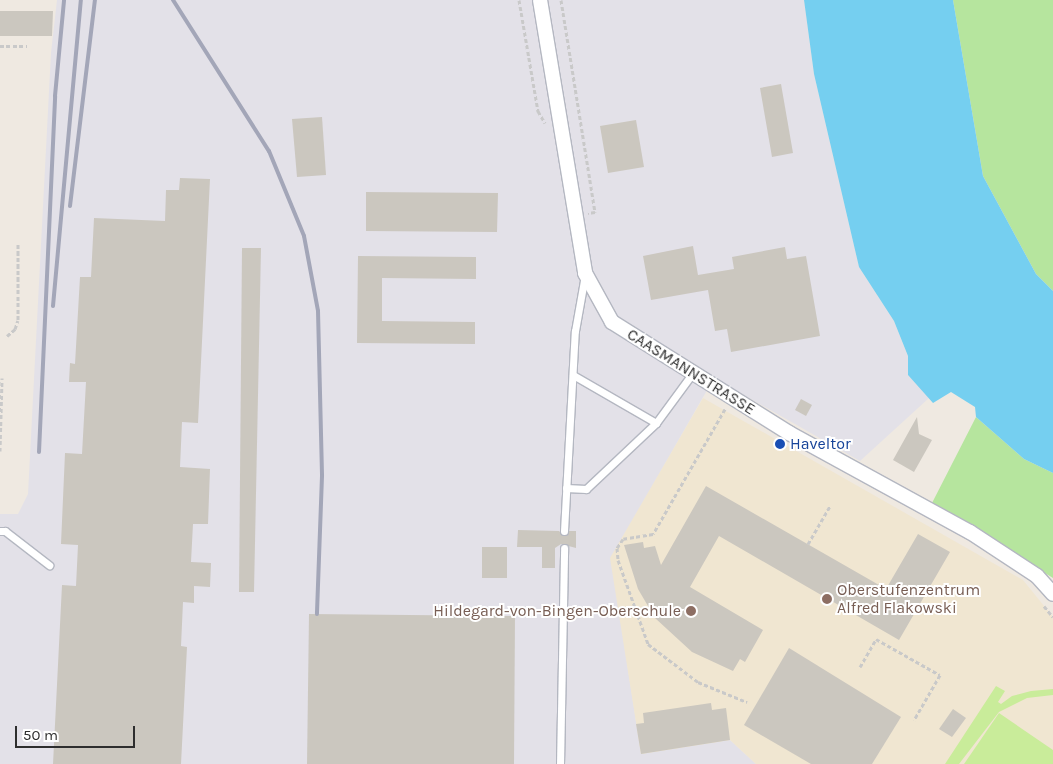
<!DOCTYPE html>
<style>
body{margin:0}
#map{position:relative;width:1053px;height:764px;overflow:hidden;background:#efe9e1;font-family:Karla,sans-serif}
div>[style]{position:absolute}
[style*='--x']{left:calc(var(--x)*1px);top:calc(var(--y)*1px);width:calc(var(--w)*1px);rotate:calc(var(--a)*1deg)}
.industrial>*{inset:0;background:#e3e1e8}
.education>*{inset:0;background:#f0e6d1}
.green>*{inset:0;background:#b6e59e}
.pitch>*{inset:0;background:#c9ec9a}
.water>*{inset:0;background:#75cff0}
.building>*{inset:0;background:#cbc7bf}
.path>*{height:3px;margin-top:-1.5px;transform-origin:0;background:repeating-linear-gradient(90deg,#c9c9c9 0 4px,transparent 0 6.5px)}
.roads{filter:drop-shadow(1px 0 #b4b7c1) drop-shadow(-1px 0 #b4b7c1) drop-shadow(0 1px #b4b7c1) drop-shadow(0 -1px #b4b7c1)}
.service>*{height:7px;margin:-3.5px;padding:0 3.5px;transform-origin:3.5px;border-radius:3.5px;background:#fff}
.minor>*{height:14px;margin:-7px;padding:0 7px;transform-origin:7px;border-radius:7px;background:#fff}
.rail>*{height:4px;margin:-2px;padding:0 2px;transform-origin:2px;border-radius:2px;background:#a3a6b8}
.dots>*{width:14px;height:14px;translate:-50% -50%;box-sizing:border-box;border:2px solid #fff;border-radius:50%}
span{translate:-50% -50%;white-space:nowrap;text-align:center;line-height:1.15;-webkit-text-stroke:4px #fff;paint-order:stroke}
.street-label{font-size:16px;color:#2e2e2e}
.transit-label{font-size:16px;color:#164399}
.left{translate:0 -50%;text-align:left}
.education-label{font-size:16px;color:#785e54}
.right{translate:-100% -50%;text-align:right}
.scale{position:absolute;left:15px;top:726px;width:120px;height:22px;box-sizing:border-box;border:2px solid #2e2e2e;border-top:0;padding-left:6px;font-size:15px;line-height:18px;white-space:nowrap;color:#2e2e2e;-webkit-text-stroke:4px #fff;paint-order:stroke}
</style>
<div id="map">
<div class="industrial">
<div style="clip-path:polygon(57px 0,804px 0,814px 74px,859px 267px,894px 321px,908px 356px,908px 375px,929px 398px,860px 461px,714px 378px,611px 558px,641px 754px,730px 740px,756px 764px,0 764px,0 514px,18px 514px,28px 494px,51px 53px)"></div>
</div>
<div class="education">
<div style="clip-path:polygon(703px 398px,1023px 580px,1053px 617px,1053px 764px,756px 764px,730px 740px,641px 754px,610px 558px)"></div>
</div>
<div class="green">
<div style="clip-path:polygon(953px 0,1053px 0,1053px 291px,1036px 274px,983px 176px)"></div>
<div style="clip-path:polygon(976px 417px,1024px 459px,1053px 473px,1053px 578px,932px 503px)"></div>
</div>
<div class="pitch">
<div style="clip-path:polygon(996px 686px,1005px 691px,998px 702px,1001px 704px,1012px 696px,1031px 691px,1053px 689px,1053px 695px,1027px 698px,999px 712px,959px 764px,945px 764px)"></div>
<div style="clip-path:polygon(999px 713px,1053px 750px,1053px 764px,964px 764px)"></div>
</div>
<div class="water">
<div style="clip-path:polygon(804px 0,953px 0,983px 176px,1036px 274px,1053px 291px,1053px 473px,1024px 459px,976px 417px,975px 407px,951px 392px,933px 403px,908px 375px,908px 356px,894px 321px,859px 267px,814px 74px)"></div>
</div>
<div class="building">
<div style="clip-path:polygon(0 11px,53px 11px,52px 36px,0 36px)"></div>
<div style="clip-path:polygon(781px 84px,793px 153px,772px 157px,760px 88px)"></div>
<div style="clip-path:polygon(322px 117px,326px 175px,297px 177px,292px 119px)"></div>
<div style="clip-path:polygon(636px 120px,644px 167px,608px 173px,600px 126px)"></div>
<div style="clip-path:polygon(180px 178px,210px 179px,198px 423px,182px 422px,180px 467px,210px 469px,208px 524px,193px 524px,191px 562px,211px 563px,210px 587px,194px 586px,194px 603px,183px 602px,181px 646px,187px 647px,181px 764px,53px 764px,62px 585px,76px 586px,78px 545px,61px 544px,65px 453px,82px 454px,86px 382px,69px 382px,70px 363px,75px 364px,80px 277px,91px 277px,94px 218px,165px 221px,166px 190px,179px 190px)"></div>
<div style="clip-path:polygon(366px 192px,498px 193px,497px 232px,366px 231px)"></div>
<div style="clip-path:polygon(693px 246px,698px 275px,734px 269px,732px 257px,785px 247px,787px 259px,806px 256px,820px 336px,731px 352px,727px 329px,715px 331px,708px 290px,651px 300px,643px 256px)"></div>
<div style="clip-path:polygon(242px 248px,261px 248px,254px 592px,239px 592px)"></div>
<div style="clip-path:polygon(358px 256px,476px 257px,476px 279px,382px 278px,382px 321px,475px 322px,475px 344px,357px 343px)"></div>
<div style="clip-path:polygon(801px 399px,812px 405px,806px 416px,795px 410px)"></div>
<div style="clip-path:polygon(917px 417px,919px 434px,932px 440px,914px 472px,893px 460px)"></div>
<div style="clip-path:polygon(706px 486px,886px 589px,918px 534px,950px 552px,899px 640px,719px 536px,690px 587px,763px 630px,745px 662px,740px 659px,733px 671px,692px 652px,655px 618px,638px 589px,624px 545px,643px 542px,644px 548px,655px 546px,661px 565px)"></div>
<div style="clip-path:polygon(518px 530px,559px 531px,564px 536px,569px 531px,576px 531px,576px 548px,561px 544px,555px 548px,555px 568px,542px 568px,542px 547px,517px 547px)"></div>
<div style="clip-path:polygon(482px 547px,507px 547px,507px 578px,482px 578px)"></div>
<div style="clip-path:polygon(309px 614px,515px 616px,514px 764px,307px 764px)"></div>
<div style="clip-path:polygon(789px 648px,901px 717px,872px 764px,811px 764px,744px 725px)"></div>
<div style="clip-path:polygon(711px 703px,712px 710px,726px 708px,730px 740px,641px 754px,636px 724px,644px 723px,643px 713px)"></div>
<div style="clip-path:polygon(953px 709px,966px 718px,952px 737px,939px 729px)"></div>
</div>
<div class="path">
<div style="--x:519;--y:0;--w:113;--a:80.3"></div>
<div style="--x:538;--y:111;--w:14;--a:60"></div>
<div style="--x:561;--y:0;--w:215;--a:80.9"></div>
<div style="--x:595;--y:212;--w:7;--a:172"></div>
<div style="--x:0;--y:46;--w:27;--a:0"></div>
<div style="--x:7;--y:336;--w:11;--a:-41"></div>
<div style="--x:15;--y:329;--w:9;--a:-72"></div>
<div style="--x:18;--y:320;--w:76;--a:-90"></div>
<div style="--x:725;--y:409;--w:144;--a:119.9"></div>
<div style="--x:653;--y:534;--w:30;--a:171"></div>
<div style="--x:623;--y:539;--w:11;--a:124"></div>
<div style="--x:617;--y:548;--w:12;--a:85"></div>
<div style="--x:618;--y:560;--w:89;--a:70.3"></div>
<div style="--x:648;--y:644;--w:63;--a:37.2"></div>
<div style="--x:698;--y:682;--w:53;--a:22.2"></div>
<div style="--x:0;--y:451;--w:73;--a:-88.4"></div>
<div style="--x:808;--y:544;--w:44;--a:-59.9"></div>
<div style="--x:1044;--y:606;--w:14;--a:51"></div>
<div style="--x:860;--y:667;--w:32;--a:-60"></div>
<div style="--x:876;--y:639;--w:73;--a:29.4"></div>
<div style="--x:940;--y:675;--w:52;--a:120"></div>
</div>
<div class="roads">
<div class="service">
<div style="--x:573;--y:375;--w:96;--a:30"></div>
<div style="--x:656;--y:423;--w:61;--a:-53.7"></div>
<div style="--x:566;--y:488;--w:20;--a:3"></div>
<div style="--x:586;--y:489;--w:96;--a:-43.3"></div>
<div style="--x:0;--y:531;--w:5;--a:0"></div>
<div style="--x:5;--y:531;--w:56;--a:37.7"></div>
<div style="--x:564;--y:531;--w:200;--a:-86.9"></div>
<div style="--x:575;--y:331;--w:57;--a:-79.9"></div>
<div style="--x:560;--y:764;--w:216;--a:-88.9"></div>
</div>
<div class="minor">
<div style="--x:540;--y:0;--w:277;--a:80.6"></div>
<div style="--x:585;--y:273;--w:56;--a:61.1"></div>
<div style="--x:612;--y:322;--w:209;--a:32.1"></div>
<div style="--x:789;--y:433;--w:206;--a:28.7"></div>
<div style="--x:970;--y:532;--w:80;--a:33.3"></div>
<div style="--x:1037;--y:576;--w:24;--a:48"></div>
</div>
</div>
<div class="rail">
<div style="--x:173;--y:0;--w:179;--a:57.6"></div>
<div style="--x:269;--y:151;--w:92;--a:67.6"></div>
<div style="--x:304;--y:236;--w:76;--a:79.4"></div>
<div style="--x:318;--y:311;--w:165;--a:88.6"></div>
<div style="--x:322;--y:476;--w:138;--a:92.1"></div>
<div style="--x:70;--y:206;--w:208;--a:-83.1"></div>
<div style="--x:53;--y:306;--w:307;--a:-84.8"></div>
<div style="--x:39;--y:452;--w:356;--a:-87.4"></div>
<div style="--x:55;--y:96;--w:96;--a:-84.6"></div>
</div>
<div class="dots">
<div style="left:780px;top:444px;background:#1a4fb4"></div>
<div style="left:827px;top:599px;background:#8d6e63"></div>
<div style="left:691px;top:611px;background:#8d6e63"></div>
</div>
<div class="street-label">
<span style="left:691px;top:372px;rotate:32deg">CAASMANNSTRASSE</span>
</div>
<div class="transit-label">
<span class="left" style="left:790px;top:444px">Haveltor</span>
</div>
<div class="education-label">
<span class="left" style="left:837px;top:599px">Oberstufenzentrum<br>Alfred Flakowski</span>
<span class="right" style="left:681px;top:611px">Hildegard-von-Bingen-Oberschule</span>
</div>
<div class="scale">50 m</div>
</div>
